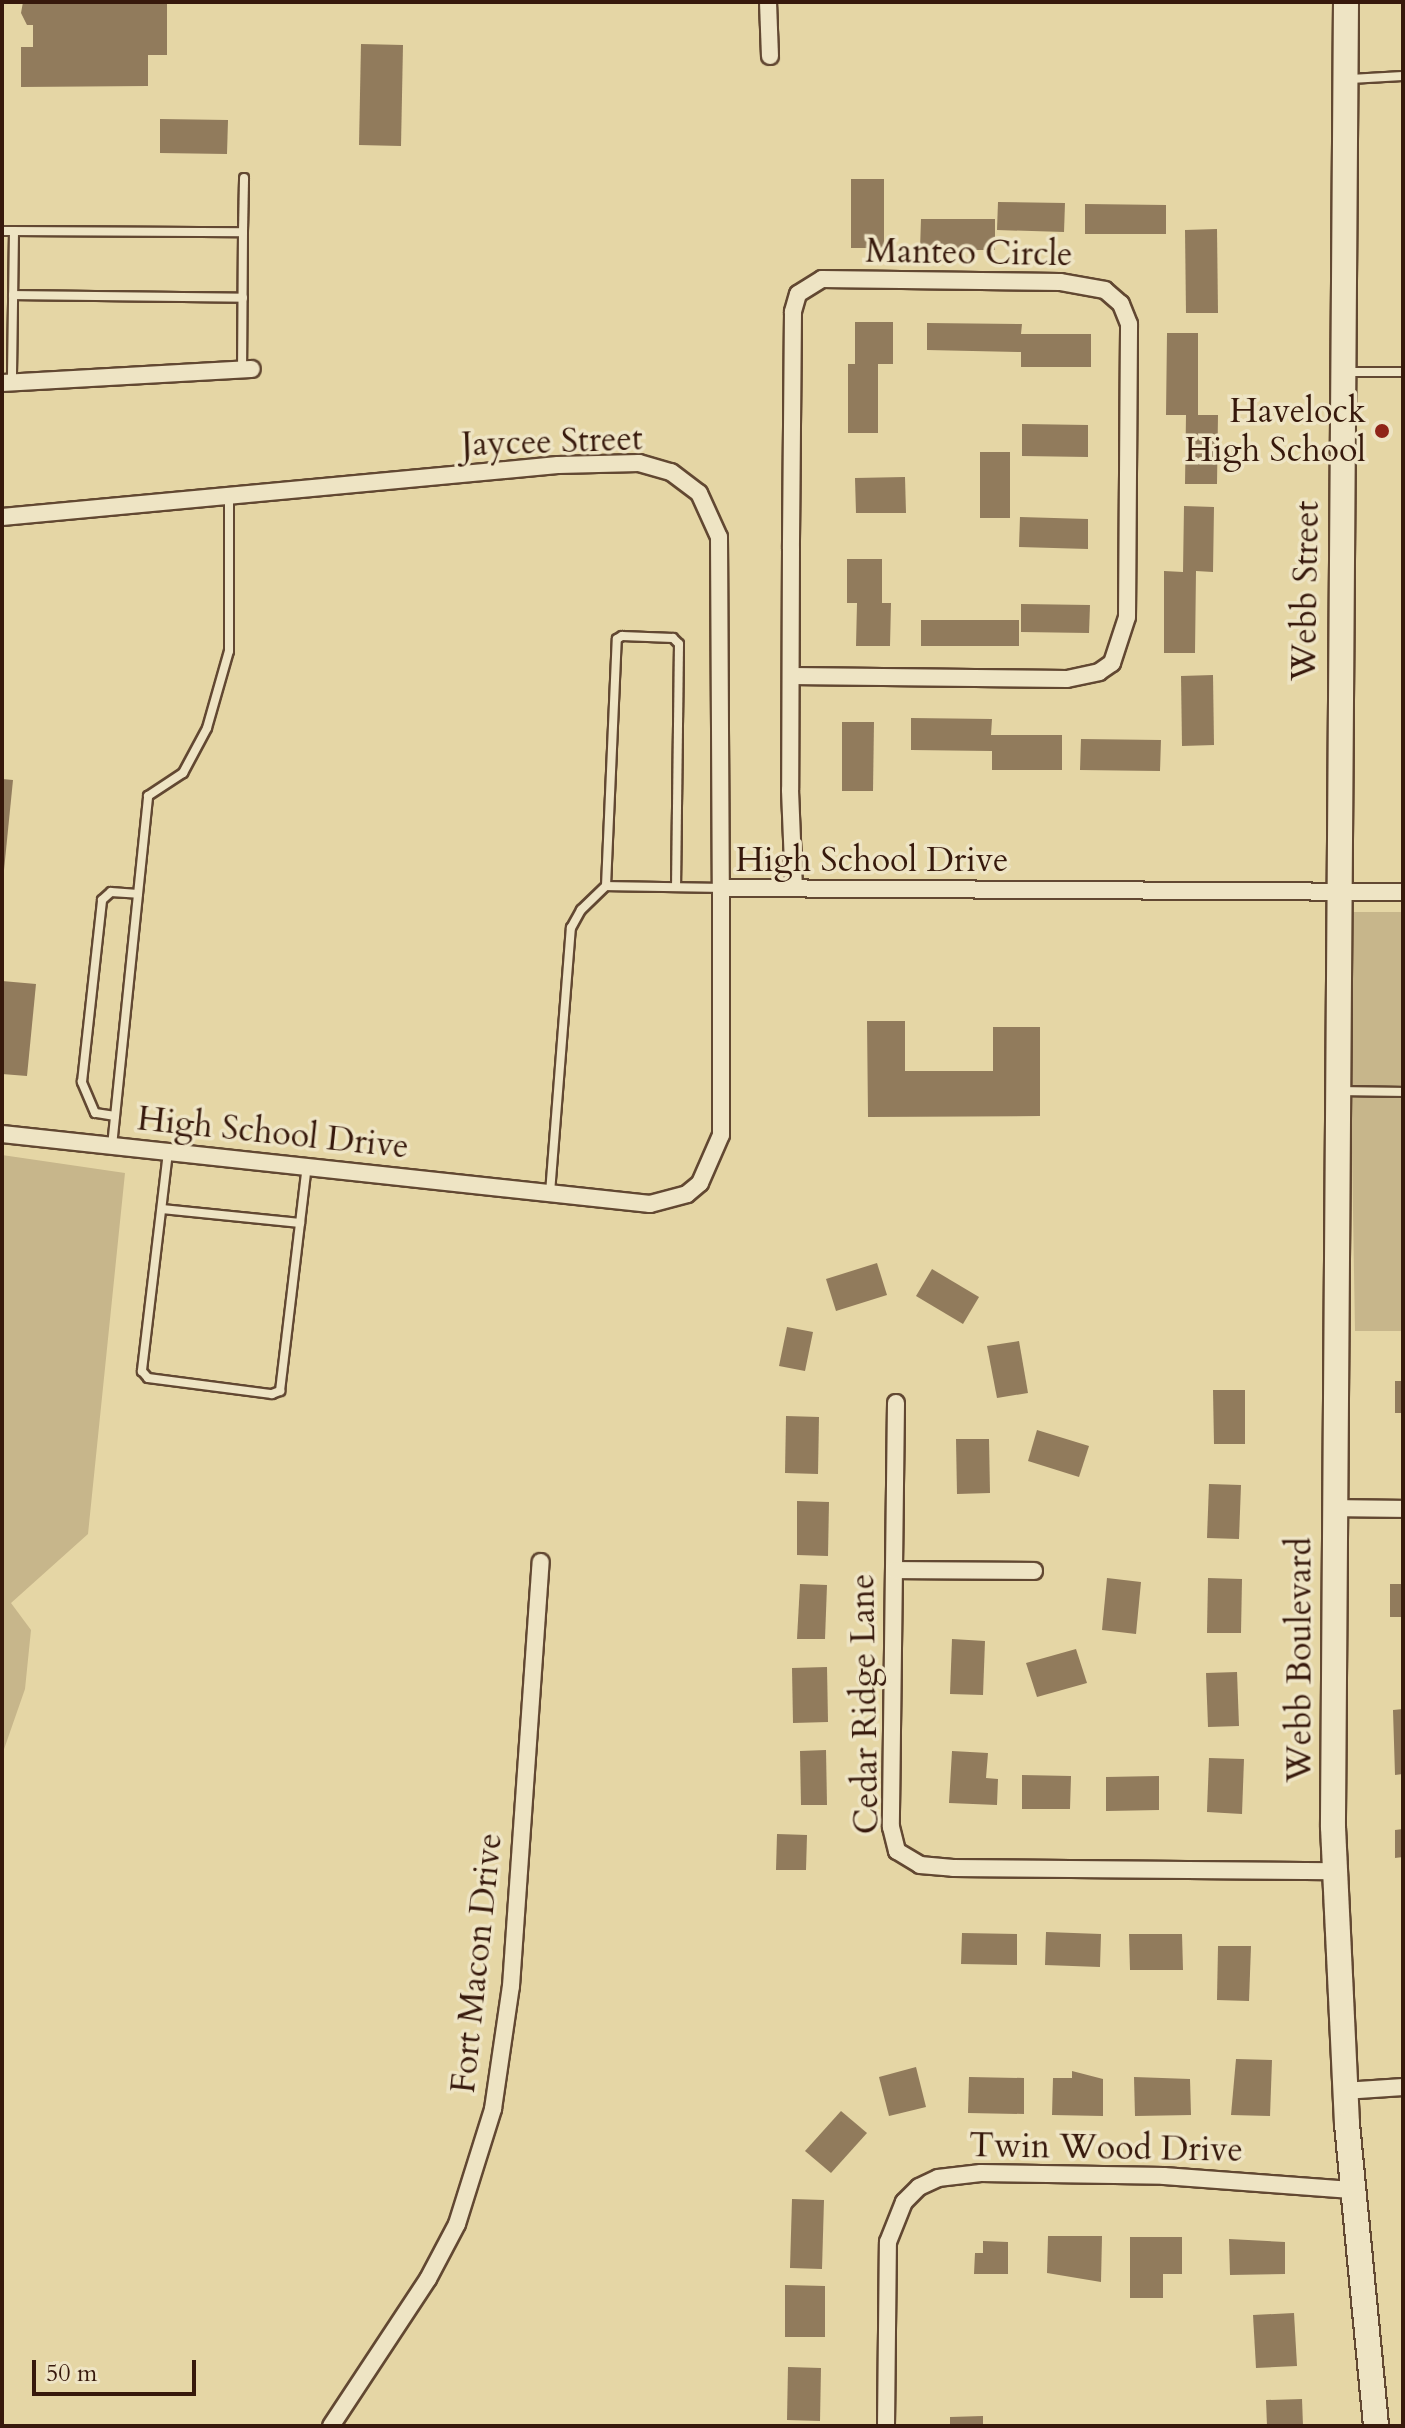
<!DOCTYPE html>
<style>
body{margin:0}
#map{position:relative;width:1405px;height:2428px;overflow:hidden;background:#e5d6a5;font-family:Cardo,serif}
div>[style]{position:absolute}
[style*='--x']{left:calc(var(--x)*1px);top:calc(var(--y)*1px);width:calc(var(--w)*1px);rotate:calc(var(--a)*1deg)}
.green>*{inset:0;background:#c7b68b}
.building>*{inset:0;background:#917b5c}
.roads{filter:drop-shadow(2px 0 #624832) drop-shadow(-2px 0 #624832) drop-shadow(0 2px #624832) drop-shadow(0 -2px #624832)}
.lane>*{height:8px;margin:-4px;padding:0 4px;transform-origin:4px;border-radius:4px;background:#eee4c4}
.street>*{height:16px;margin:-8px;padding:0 8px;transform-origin:8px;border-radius:8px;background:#eee4c4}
.secondary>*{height:24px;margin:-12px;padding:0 12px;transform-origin:12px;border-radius:12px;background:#eee4c4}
.dots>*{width:22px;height:22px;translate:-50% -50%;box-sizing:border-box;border:4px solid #eee4c4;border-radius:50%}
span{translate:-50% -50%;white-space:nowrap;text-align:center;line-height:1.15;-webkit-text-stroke:7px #eee4c4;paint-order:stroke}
.street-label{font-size:34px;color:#37190c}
.poi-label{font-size:34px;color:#37190c}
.right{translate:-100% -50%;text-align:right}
.frame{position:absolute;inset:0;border:4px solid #37190c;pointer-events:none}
.scale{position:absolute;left:32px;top:2360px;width:164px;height:36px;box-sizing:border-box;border:4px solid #37190c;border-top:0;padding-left:10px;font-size:24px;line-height:28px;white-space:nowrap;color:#37190c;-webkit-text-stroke:6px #eee4c4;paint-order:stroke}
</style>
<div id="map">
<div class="green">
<div style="clip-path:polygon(1348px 912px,1403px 912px,1403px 1331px,1355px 1331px)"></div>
<div style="clip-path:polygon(2px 1155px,125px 1173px,88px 1534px,11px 1603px,31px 1630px,25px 1689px,2px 1755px)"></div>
</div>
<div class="building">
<div style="clip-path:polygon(23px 2px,167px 2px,167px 55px,148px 55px,148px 86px,21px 87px,21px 47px,33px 47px,33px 25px,27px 25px,21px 13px)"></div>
<div style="clip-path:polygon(361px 44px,403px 45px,401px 146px,359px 145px)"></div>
<div style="clip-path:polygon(160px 119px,228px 120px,227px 154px,160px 153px)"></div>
<div style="clip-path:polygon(851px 179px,884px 179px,884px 248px,851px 248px)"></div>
<div style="clip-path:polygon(998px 202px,1065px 203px,1064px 232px,997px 230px)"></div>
<div style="clip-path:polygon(1085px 204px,1166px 205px,1166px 234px,1085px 234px)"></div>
<div style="clip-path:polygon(921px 219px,995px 219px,995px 250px,920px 250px)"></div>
<div style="clip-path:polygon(1217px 229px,1218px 313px,1186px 313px,1185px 230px)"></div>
<div style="clip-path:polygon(855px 322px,893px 322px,893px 364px,878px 364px,878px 433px,848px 433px,848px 364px,855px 364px)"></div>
<div style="clip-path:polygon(927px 323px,1022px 324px,1021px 334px,1091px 334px,1091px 367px,1021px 367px,1021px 352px,927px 350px)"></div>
<div style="clip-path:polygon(1167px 333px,1198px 333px,1198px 415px,1218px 415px,1217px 484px,1185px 484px,1186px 415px,1166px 415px)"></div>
<div style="clip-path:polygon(1022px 424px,1088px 425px,1088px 457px,1022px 456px)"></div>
<div style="clip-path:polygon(980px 452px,1010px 452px,1010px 518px,980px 518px)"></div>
<div style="clip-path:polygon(905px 477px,906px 513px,856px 513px,855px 478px)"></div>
<div style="clip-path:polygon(1184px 506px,1214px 507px,1213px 572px,1196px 571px,1195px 653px,1164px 653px,1164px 571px,1183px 572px)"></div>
<div style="clip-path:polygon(1020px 517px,1088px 519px,1088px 549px,1019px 547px)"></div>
<div style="clip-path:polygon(847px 559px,882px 559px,882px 603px,891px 603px,890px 646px,856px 646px,857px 603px,847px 603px)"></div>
<div style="clip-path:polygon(1021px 604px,1090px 605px,1089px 633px,1021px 632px)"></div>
<div style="clip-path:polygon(921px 620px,1019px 620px,1019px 646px,921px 646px)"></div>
<div style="clip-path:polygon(1213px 675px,1214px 745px,1182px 746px,1181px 676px)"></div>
<div style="clip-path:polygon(911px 718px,992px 719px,991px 735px,1062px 735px,1062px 770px,992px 770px,992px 751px,911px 750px)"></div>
<div style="clip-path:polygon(842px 722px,874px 722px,873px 791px,842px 791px)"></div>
<div style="clip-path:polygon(1081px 739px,1161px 740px,1160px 771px,1080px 770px)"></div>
<div style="clip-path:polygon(2px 779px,13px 780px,4px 870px,2px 870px)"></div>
<div style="clip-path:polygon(2px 981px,36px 984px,27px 1076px,2px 1074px)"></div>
<div style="clip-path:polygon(867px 1021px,905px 1021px,905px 1071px,993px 1071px,993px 1027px,1040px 1027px,1040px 1116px,868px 1117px)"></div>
<div style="clip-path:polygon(877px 1263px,887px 1295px,836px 1311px,826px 1279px)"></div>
<div style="clip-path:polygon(932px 1269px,979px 1297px,963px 1324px,916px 1296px)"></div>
<div style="clip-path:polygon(787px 1327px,813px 1332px,805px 1371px,779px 1366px)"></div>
<div style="clip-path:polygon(1019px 1341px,1028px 1393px,997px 1398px,987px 1346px)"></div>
<div style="clip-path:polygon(1395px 1381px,1403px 1381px,1403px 1413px,1395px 1413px)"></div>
<div style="clip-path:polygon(1213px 1390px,1245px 1390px,1245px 1444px,1214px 1444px)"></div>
<div style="clip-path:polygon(786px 1416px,819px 1417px,818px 1474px,785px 1473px)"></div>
<div style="clip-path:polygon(1037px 1430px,1089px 1446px,1079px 1477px,1028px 1461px)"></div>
<div style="clip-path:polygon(956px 1439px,989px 1439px,990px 1493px,957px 1494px)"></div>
<div style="clip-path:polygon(1209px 1484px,1241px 1485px,1239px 1539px,1207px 1538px)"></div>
<div style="clip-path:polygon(797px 1501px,829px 1502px,828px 1556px,797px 1555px)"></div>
<div style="clip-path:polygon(1107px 1578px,1141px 1582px,1136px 1634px,1102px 1630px)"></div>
<div style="clip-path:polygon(1208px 1578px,1242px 1579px,1241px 1633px,1207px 1633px)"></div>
<div style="clip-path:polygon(800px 1584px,827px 1585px,825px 1639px,797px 1639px)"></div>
<div style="clip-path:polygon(1390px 1584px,1403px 1584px,1403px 1617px,1390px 1617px)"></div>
<div style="clip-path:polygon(952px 1639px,985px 1641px,983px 1695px,950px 1694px)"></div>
<div style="clip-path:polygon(1076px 1649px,1087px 1683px,1037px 1697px,1026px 1663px)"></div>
<div style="clip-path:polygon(827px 1667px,828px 1722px,793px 1723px,792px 1668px)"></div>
<div style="clip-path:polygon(1237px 1672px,1239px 1726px,1208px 1727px,1206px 1673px)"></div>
<div style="clip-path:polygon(1403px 1709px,1403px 1774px,1395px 1775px,1393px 1710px)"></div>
<div style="clip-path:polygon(826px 1750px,827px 1805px,801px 1805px,800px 1751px)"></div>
<div style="clip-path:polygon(952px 1751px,988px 1753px,986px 1778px,998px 1779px,997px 1805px,949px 1803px)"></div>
<div style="clip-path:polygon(1209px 1758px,1244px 1759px,1242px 1814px,1207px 1812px)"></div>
<div style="clip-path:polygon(1022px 1775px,1071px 1776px,1070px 1809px,1022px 1809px)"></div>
<div style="clip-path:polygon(1159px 1776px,1159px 1810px,1106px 1811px,1106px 1777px)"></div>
<div style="clip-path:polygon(1403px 1829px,1403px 1857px,1395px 1858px,1395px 1830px)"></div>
<div style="clip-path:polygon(777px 1834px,807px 1835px,806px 1870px,776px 1870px)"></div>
<div style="clip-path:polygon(1046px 1932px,1101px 1934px,1100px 1967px,1045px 1965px)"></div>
<div style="clip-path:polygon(962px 1933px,1017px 1934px,1017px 1965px,961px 1964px)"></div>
<div style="clip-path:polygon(1129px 1934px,1182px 1934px,1183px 1970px,1130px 1970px)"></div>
<div style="clip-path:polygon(1218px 1946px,1251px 1946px,1249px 2001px,1217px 2000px)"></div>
<div style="clip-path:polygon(1236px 2059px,1272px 2060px,1270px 2116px,1231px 2115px)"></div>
<div style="clip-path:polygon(916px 2067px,926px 2107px,889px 2116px,879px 2077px)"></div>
<div style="clip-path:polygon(1072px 2071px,1103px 2079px,1103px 2116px,1052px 2115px,1053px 2078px,1072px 2078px)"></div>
<div style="clip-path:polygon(969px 2077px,1024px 2078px,1024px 2114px,968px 2113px)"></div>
<div style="clip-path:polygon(1134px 2077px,1190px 2079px,1191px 2115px,1135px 2116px)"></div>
<div style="clip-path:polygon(841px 2111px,867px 2133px,831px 2173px,805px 2151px)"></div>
<div style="clip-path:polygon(792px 2199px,824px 2200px,822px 2269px,790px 2268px)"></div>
<div style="clip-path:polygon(1048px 2236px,1102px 2236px,1101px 2282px,1047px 2273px)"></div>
<div style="clip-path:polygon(1130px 2237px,1182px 2237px,1182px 2274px,1163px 2274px,1163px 2298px,1130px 2298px)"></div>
<div style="clip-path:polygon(1229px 2239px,1285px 2242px,1285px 2274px,1230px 2275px)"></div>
<div style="clip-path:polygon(983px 2241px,1008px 2242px,1008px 2274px,974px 2274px,975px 2253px,983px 2253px)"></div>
<div style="clip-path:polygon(785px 2285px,825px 2286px,825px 2337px,785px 2337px)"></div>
<div style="clip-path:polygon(1294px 2313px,1297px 2366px,1256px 2368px,1253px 2315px)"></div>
<div style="clip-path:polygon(788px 2367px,821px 2368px,820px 2421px,787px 2420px)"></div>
<div style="clip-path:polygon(1302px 2399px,1303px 2426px,1267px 2426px,1266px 2400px)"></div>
<div style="clip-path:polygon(983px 2416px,983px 2426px,950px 2426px,950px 2417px)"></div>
</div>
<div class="roads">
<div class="lane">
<div style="--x:1350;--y:79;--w:53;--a:-3.2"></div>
<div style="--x:2;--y:231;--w:12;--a:0"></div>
<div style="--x:14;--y:231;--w:151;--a:90.8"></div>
<div style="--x:14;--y:231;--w:229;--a:0.3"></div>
<div style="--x:243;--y:232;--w:137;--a:90.4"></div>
<div style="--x:243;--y:232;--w:54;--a:-88.9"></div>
<div style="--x:13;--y:295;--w:230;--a:0.7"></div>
<div style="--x:1347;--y:372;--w:56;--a:0"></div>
<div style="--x:606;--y:886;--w:247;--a:-87.5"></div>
<div style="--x:617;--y:639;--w:6;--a:-31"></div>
<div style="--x:622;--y:636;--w:51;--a:2.2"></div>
<div style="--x:673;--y:638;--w:8;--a:45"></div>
<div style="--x:679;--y:644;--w:243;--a:90.7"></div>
<div style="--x:1341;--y:1091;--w:62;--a:0.9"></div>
<div style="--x:115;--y:1116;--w:20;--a:-171"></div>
<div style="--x:95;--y:1113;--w:34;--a:-113"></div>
<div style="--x:82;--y:1082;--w:183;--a:-83.7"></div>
<div style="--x:102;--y:900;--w:12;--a:-42"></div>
<div style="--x:111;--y:892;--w:27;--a:4"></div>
<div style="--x:112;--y:1146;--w:352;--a:-84.1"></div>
<div style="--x:148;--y:796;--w:42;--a:-33.3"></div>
<div style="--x:183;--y:773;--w:51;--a:-61.9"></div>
<div style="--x:207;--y:728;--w:80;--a:-74.1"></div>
<div style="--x:229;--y:651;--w:156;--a:-90"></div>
<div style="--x:168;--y:1152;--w:221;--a:96.8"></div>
<div style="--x:142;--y:1371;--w:9;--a:49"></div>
<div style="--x:148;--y:1378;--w:125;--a:7.4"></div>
<div style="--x:272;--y:1394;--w:9;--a:-21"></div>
<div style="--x:280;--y:1391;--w:227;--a:-83.2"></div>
<div style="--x:550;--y:1193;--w:266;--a:-85.5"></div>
<div style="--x:571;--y:928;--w:21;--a:-61"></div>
<div style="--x:581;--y:910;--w:35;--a:-44"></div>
<div style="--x:606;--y:886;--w:115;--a:1"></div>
<div style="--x:162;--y:1209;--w:139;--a:5.8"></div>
</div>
<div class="street">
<div style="--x:768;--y:2;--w:54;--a:87.9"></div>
<div style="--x:2;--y:383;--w:250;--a:-3.2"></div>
<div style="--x:2;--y:517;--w:558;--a:-5.34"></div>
<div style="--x:558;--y:465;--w:81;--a:-1.4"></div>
<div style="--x:639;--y:463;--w:33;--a:16"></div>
<div style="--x:671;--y:472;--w:35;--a:37"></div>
<div style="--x:699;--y:493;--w:48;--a:65.6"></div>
<div style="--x:719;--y:537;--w:351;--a:89.7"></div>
<div style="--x:791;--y:676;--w:276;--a:0.6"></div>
<div style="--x:1067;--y:679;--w:33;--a:-12"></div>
<div style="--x:1099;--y:672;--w:16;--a:-35"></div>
<div style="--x:1112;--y:663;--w:48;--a:-71.9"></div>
<div style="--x:1127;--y:617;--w:293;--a:-89.6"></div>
<div style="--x:1129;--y:324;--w:22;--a:-112"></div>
<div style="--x:1121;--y:304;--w:21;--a:-139"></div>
<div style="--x:1105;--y:290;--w:46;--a:-169.9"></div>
<div style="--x:1060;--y:282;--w:238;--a:-179.3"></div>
<div style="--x:822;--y:279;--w:28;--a:148"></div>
<div style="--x:798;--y:294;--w:19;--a:106"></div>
<div style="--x:793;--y:312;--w:237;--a:90.5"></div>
<div style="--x:791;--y:549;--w:241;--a:90.2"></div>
<div style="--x:790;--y:790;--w:98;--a:87.7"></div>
<div style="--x:2;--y:1134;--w:652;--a:6.17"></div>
<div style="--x:650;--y:1204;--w:38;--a:-15"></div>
<div style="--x:687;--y:1194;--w:17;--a:-40"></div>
<div style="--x:700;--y:1183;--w:52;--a:-66.4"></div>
<div style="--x:721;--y:1135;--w:247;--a:-90"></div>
<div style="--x:721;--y:888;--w:682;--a:0.34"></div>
<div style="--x:896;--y:1403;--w:424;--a:90.7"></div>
<div style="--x:891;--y:1827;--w:25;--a:76"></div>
<div style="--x:897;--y:1851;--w:27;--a:31"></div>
<div style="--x:920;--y:1865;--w:33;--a:5"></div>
<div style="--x:953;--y:1868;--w:381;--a:0.5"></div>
<div style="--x:1334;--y:1508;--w:69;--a:0.8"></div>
<div style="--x:894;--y:1570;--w:140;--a:0.4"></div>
<div style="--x:1344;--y:2091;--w:59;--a:-3.9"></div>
<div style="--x:331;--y:2426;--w:176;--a:-56.6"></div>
<div style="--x:428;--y:2279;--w:62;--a:-62.2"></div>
<div style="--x:457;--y:2224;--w:121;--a:-72.6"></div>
<div style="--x:493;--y:2109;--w:124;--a:-81.7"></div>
<div style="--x:511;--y:1986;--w:425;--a:-86"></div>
<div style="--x:886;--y:2426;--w:184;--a:-89.4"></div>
<div style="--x:888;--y:2242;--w:43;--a:-68.2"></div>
<div style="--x:904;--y:2202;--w:21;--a:-45"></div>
<div style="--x:919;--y:2187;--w:21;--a:-25"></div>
<div style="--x:938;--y:2178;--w:43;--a:-6.6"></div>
<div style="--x:981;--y:2173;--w:183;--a:0.9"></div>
<div style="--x:1164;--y:2176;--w:188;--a:4.3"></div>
</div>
<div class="secondary">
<div style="--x:1346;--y:2;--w:1825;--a:90.41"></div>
<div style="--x:1333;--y:1827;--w:297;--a:87.3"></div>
<div style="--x:1347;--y:2124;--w:303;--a:84.5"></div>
</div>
</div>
<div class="dots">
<div style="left:1382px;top:431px;background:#8f2418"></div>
</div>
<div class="street-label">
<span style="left:969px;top:253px;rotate:1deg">Manteo Circle</span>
<span style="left:552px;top:442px;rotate:-2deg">Jaycee Street</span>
<span style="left:1306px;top:591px;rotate:-89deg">Webb Street</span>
<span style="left:872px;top:861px">High School Drive</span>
<span style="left:273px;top:1133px;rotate:6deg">High School Drive</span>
<span style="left:1300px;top:1660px;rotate:-90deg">Webb Boulevard</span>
<span style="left:865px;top:1704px;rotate:-91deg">Cedar Ridge Lane</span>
<span style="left:477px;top:1963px;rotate:-84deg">Fort Macon Drive</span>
<span style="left:1106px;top:2148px;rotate:1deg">Twin Wood Drive</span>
</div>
<div class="poi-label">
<span class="right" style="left:1366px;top:431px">Havelock<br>High School</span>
</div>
<div class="frame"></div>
<div class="scale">50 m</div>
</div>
